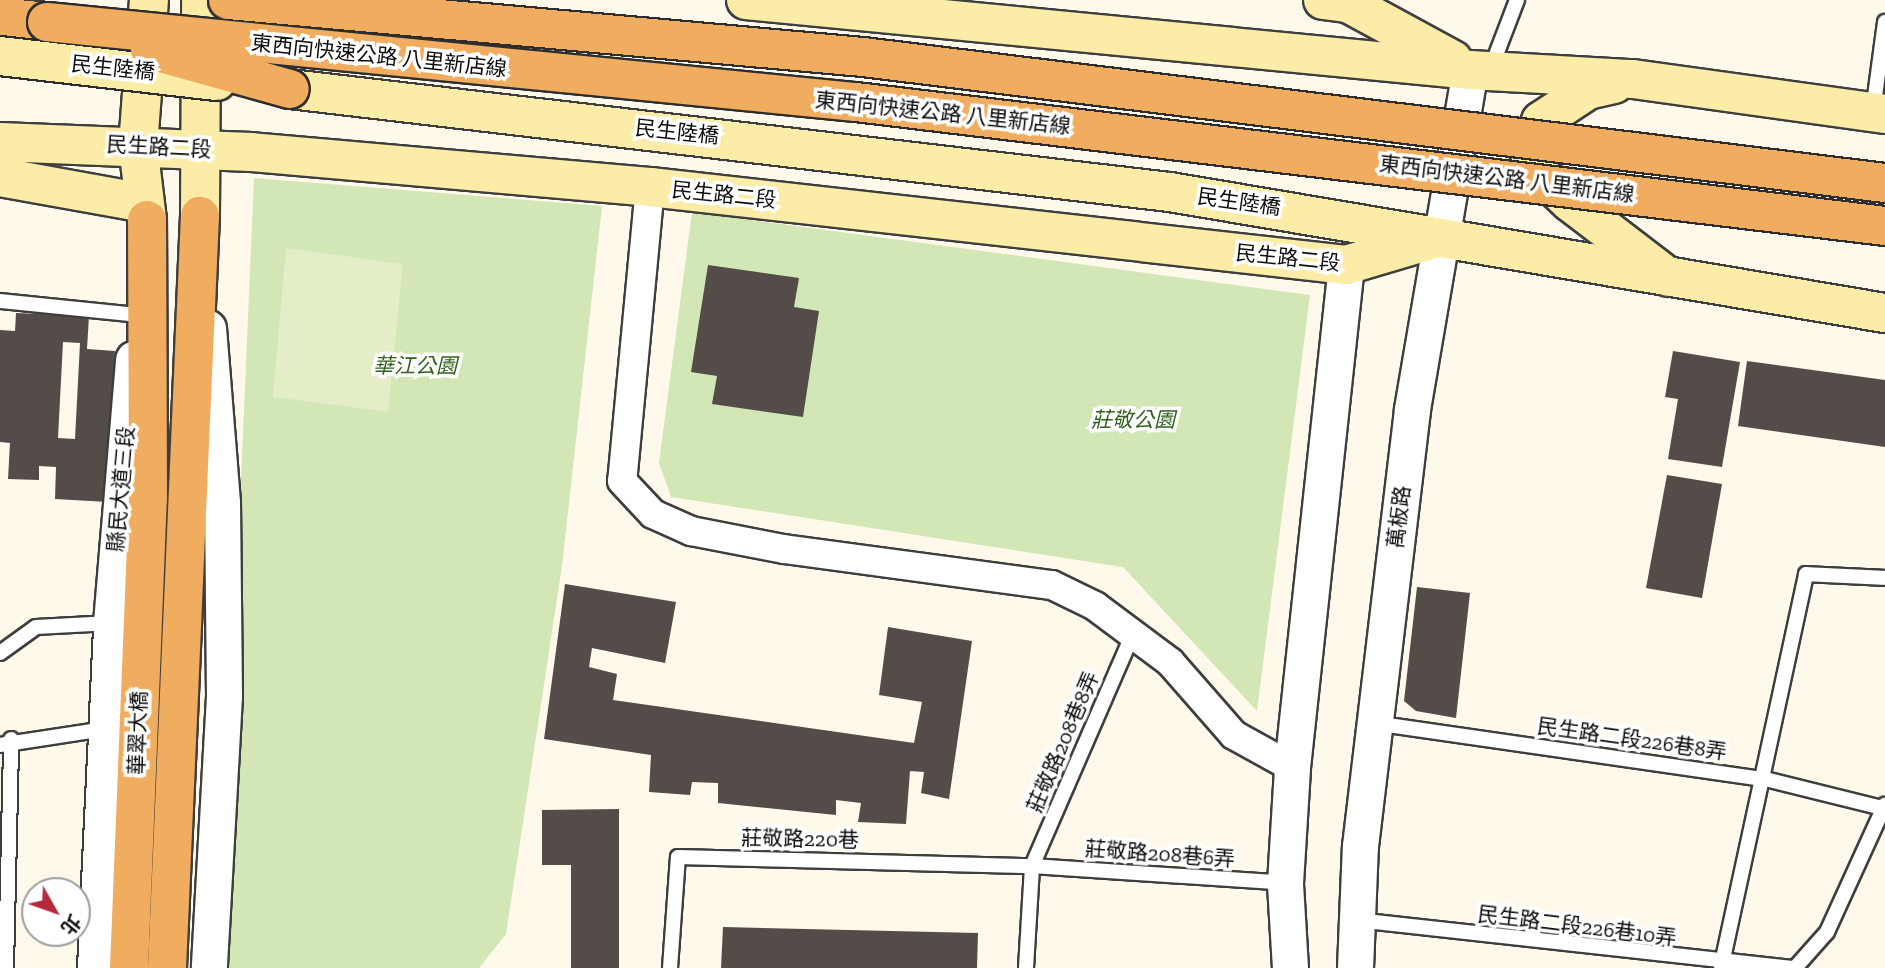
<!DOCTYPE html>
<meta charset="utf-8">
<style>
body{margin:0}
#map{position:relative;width:1885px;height:968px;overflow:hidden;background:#fef9eb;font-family:"Zilla Slab","Noto Sans TC",serif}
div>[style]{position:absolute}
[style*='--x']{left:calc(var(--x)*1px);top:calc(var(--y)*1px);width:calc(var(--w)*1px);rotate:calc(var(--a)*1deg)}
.green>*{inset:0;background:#d2e6b6}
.pitch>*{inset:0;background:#e3eec8}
.building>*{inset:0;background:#534c48}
.roads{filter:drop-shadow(2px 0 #3e3e3e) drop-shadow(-2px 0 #3e3e3e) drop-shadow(0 2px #3e3e3e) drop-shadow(0 -2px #3e3e3e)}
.service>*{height:14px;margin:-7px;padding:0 7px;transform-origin:7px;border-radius:7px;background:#fff}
.minor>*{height:28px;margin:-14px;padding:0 14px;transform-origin:14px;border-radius:14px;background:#fff}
.tertiary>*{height:35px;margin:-17.5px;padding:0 17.5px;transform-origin:17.5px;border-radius:17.5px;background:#fff}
.secondary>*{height:38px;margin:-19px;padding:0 19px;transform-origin:19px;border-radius:19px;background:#fbeda8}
.trunk>*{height:38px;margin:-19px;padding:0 19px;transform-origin:19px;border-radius:19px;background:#f0ad60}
.bridges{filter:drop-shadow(2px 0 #2d2d2d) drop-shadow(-2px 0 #2d2d2d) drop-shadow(0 2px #2d2d2d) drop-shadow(0 -2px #2d2d2d)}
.secondary-bridge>*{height:38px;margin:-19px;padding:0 19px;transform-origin:19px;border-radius:19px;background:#fbeda8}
.trunk-bridge>*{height:38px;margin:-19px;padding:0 19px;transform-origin:19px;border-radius:19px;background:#f0ad60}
span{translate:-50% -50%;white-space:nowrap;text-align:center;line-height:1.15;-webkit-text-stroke:7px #fff;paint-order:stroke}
.street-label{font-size:21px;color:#0b0b0b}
.park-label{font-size:21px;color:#31601f;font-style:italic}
.north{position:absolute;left:21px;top:877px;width:70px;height:70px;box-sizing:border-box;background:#fff;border:2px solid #9d9d9d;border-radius:50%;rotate:130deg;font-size:19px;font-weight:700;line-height:28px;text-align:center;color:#0b0b0b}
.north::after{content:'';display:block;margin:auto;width:24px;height:32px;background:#b52a3a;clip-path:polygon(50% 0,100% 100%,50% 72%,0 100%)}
</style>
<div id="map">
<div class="green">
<div style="clip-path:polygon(254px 178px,602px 206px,562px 566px,506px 934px,479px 968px,220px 968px)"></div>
<div style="clip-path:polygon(692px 212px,1310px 295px,1257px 711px,1123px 567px,671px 497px,659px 463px)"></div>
</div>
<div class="pitch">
<div style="clip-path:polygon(286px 248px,403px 264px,388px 412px,273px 397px)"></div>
</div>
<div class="building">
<div style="clip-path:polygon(708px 265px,799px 278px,794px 307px,819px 311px,803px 417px,712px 404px,717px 376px,691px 372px)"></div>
<div style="clip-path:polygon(evenodd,16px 313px,89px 316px,87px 349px,115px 351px,108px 502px,55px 499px,56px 467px,39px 466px,39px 480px,8px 479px,10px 443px,0 442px,0 330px,15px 331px,16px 313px,63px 342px,80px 343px,75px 439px,58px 438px,63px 342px)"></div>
<div style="clip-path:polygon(1673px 351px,1740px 362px,1722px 467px,1668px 459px,1678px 399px,1665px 397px)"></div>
<div style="clip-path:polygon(1747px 361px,1885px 380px,1885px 447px,1738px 426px)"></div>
<div style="clip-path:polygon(1667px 475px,1722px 484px,1702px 598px,1646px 588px)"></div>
<div style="clip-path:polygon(565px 584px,676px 602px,665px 663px,592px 648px,589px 667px,617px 674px,613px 700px,914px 743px,922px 702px,879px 695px,888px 627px,972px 641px,949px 799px,921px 793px,924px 772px,910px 771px,906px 824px,858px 822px,861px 803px,836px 800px,836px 815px,718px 803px,718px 783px,692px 782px,690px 795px,649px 792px,651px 755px,544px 739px)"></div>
<div style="clip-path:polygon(1417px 587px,1470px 593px,1456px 718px,1416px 711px,1404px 701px)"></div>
<div style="clip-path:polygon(619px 809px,619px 968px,571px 968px,571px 865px,542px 865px,542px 810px)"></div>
<div style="clip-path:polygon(723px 927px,978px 933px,977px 968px,721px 968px)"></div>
</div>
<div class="roads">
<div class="service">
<div style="--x:1491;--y:68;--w:73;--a:-69.1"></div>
<div style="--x:1873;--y:111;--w:90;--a:-82.3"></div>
<div style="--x:0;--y:301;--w:138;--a:5.8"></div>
<div style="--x:0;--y:653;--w:44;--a:-35.8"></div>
<div style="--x:36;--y:627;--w:75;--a:-3.1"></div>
<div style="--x:1374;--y:723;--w:395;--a:8.2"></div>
<div style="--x:1765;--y:779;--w:121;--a:13.9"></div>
<div style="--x:0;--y:745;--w:105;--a:-8.7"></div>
<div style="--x:1357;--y:920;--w:440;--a:6.3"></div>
<div style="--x:6;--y:968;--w:229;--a:-88.7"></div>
<div style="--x:670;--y:968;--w:111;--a:-85.9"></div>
<div style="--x:678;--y:857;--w:354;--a:1.5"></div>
<div style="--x:1032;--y:866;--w:254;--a:3.8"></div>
<div style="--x:1026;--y:968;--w:102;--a:-86.6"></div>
<div style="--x:1032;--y:866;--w:253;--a:-66.5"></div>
<div style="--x:1721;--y:968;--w:403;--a:-77.8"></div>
<div style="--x:1806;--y:574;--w:79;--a:2.9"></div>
<div style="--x:1795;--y:968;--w:48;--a:-48.4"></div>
<div style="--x:1827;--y:932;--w:140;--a:-65.5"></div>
</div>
<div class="minor">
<div style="--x:650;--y:187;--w:295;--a:95.4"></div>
<div style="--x:622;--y:481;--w:45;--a:46.8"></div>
<div style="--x:653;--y:514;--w:42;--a:24.1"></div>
<div style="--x:691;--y:531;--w:95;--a:11"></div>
<div style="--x:784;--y:549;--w:270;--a:7.7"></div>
<div style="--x:1052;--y:585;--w:48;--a:26"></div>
<div style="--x:1095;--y:606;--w:94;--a:36.7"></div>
<div style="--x:1170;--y:662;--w:97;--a:48.8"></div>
<div style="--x:1234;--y:735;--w:66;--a:28.9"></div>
</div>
<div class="tertiary">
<div style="--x:208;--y:328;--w:176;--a:85.4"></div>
<div style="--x:222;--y:503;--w:193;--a:89.4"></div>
<div style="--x:224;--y:696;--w:272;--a:93.2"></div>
<div style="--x:95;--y:968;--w:345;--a:-87.3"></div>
<div style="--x:111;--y:623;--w:265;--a:-85.2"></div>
<div style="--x:1290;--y:968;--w:85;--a:-93.4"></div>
<div style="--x:1285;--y:883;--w:116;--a:-86.5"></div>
<div style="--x:1292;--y:767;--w:505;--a:-83.86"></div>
<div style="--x:1355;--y:968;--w:122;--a:-87.7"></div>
<div style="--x:1360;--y:846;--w:440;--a:-83.2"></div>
<div style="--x:1412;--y:409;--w:344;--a:-80.3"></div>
</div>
<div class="secondary">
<div style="--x:746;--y:0;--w:727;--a:5.52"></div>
<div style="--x:1470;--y:70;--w:163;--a:3.2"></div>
<div style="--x:1633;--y:79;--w:254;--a:7.9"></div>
<div style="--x:1323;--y:0;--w:25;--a:7"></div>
<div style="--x:1348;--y:3;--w:119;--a:28.5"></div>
<div style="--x:1614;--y:84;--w:27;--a:167"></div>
<div style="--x:1588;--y:90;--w:56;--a:146.6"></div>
<div style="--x:1541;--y:121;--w:34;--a:109"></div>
<div style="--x:1530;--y:153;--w:22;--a:66"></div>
<div style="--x:1539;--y:173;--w:42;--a:43.1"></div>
<div style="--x:1570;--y:202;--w:123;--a:37.4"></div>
<div style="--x:290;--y:89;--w:886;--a:6.68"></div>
<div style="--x:1170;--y:192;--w:725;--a:9.61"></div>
<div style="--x:0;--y:142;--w:251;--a:2.3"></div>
<div style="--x:251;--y:152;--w:401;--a:5"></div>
<div style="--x:650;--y:187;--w:700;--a:6.39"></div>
<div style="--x:1346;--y:265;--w:95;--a:-16.5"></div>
<div style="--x:0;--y:177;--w:146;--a:10.2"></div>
<div style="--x:200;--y:216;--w:216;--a:-89.7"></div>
<div style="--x:147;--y:220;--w:75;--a:-96.9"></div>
<div style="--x:138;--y:146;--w:146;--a:-85.7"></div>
</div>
<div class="trunk">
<div style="--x:0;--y:17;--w:47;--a:6.1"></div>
<div style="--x:129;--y:968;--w:470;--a:-87.7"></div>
<div style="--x:148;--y:498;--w:278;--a:-90.2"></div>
<div style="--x:167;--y:968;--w:753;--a:-87.49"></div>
</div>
</div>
<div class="bridges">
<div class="secondary-bridge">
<div style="--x:0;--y:56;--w:218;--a:6.6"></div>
</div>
<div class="trunk-bridge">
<div style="--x:228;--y:0;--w:638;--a:5.13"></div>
<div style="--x:863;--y:57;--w:1030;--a:7.03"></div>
<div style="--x:47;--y:22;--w:813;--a:5.65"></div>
<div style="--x:856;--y:102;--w:1036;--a:6.87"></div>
<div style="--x:150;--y:50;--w:145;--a:15.6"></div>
</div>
</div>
<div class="street-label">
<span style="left:379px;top:56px;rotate:6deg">東西向快速公路 八里新店線</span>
<span style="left:113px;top:68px;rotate:6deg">民生陸橋</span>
<span style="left:943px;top:113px;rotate:6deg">東西向快速公路 八里新店線</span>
<span style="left:677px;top:132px;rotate:6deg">民生陸橋</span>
<span style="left:159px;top:147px;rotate:3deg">民生路二段</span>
<span style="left:1507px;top:179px;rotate:7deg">東西向快速公路 八里新店線</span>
<span style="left:724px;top:195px;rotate:6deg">民生路二段</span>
<span style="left:1239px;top:202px;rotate:8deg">民生陸橋</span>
<span style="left:1288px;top:258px;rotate:6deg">民生路二段</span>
<span style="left:121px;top:489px;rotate:-85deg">縣民大道三段</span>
<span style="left:1399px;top:517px;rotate:-83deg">萬板路</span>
<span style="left:138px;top:733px;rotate:-88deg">華翠大橋</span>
<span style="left:1632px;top:739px;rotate:8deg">民生路二段226巷8弄</span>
<span style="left:1063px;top:742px;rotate:-67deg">莊敬路208巷8弄</span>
<span style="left:800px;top:839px;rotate:1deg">莊敬路220巷</span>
<span style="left:1160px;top:854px;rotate:4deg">莊敬路208巷6弄</span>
<span style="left:1577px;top:926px;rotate:7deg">民生路二段226巷10弄</span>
</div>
<div class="park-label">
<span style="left:415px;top:366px">華江公園</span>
<span style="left:1133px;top:420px">莊敬公園</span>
</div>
<div class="north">北</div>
</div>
